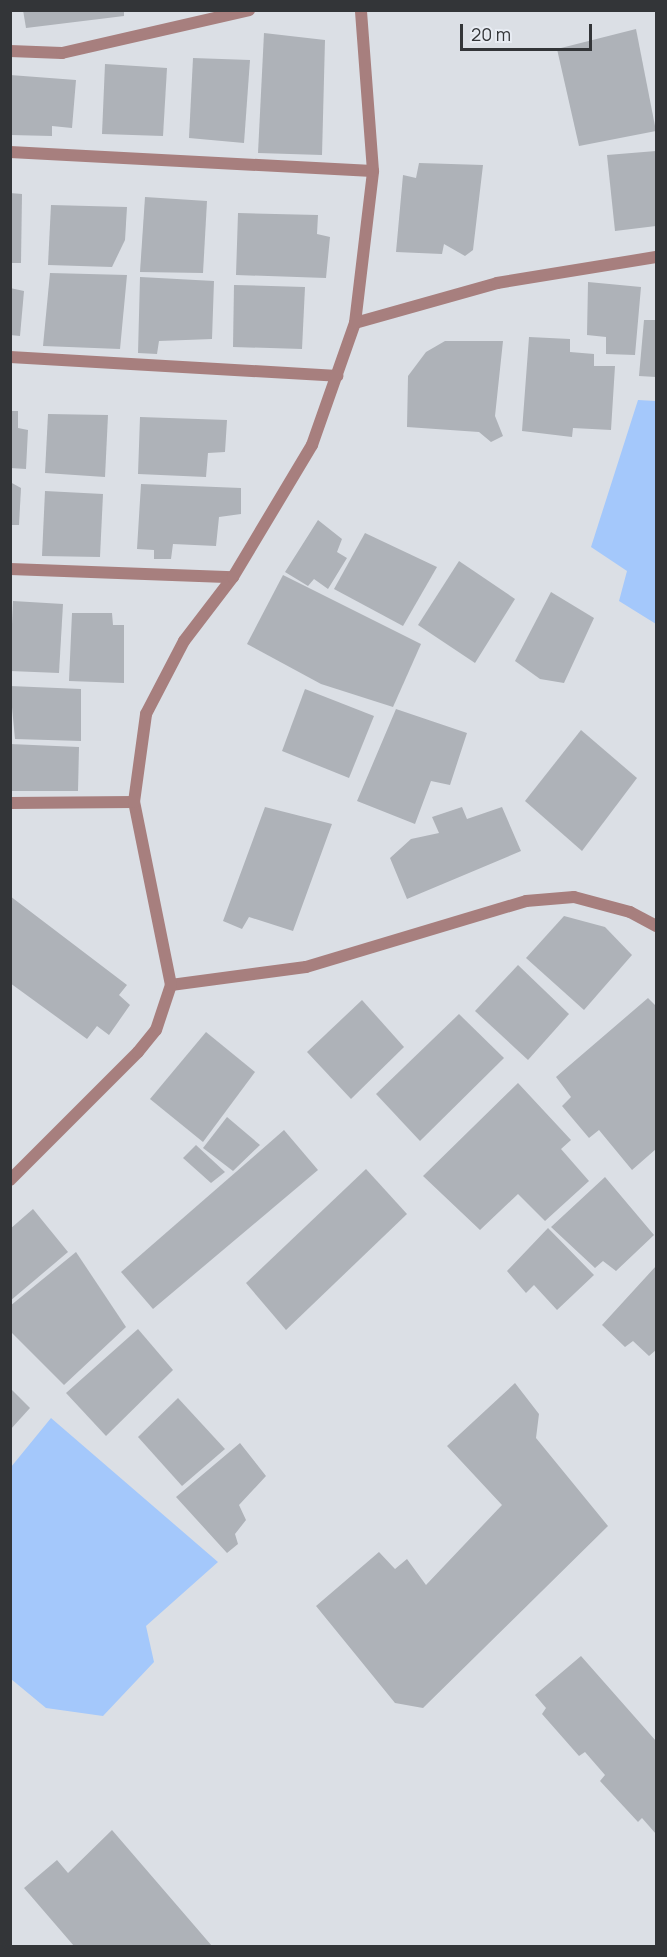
<!DOCTYPE html>
<style>
body{margin:0}
#map{position:relative;width:667px;height:1957px;overflow:hidden;background:#dbdfe5;font-family:Manrope,sans-serif}
div>[style]{position:absolute}
[style*='--x']{left:calc(var(--x)*1px);top:calc(var(--y)*1px);width:calc(var(--w)*1px);rotate:calc(var(--a)*1deg)}
.green>*{inset:0;background:#a4c8fb}
.building>*{inset:0;background:#aeb2b8}
.minor>*{height:12px;margin:-6px;padding:0 6px;transform-origin:6px;border-radius:6px;background:#a77f7e}
.tertiary>*{height:12px;margin:-6px;padding:0 6px;transform-origin:6px;border-radius:6px;background:#a77f7e}
span{translate:-50% -50%;white-space:nowrap;text-align:center;line-height:1.15;-webkit-text-stroke:4.5px #e8ecf3;paint-order:stroke}
.frame{position:absolute;inset:0;border:12px solid #333538;pointer-events:none}
.scale{position:absolute;left:460px;top:24px;width:132px;height:27px;box-sizing:border-box;border:3px solid #333538;border-top:0;padding-left:8px;font-size:18px;line-height:21px;white-space:nowrap;color:#333538;-webkit-text-stroke:4px #e8ecf3;paint-order:stroke}
</style>
<div id="map">
<div class="green">
<div style="clip-path:polygon(638px 400px,656px 401px,656px 624px,619px 601px,627px 571px,591px 547px)"></div>
<div style="clip-path:polygon(51px 1418px,218px 1562px,146px 1626px,154px 1662px,103px 1716px,46px 1708px,11px 1679px,11px 1467px)"></div>
</div>
<div class="building">
<div style="clip-path:polygon(23px 10px,124px 10px,124px 16px,26px 28px)"></div>
<div style="clip-path:polygon(636px 29px,656px 131px,579px 146px,557px 49px)"></div>
<div style="clip-path:polygon(264px 33px,325px 40px,322px 155px,258px 153px)"></div>
<div style="clip-path:polygon(193px 58px,250px 60px,244px 143px,189px 138px)"></div>
<div style="clip-path:polygon(105px 64px,167px 68px,163px 136px,102px 134px)"></div>
<div style="clip-path:polygon(10px 75px,76px 80px,72px 128px,52px 126px,52px 136px,10px 135px)"></div>
<div style="clip-path:polygon(656px 151px,656px 226px,615px 231px,607px 155px)"></div>
<div style="clip-path:polygon(419px 163px,483px 165px,473px 250px,465px 256px,444px 244px,442px 254px,396px 252px,403px 175px,416px 178px)"></div>
<div style="clip-path:polygon(10px 193px,22px 194px,21px 263px,10px 263px)"></div>
<div style="clip-path:polygon(145px 197px,207px 201px,203px 273px,140px 272px)"></div>
<div style="clip-path:polygon(51px 205px,127px 207px,125px 240px,112px 267px,48px 265px)"></div>
<div style="clip-path:polygon(238px 213px,318px 215px,317px 234px,330px 237px,326px 278px,236px 275px)"></div>
<div style="clip-path:polygon(50px 273px,127px 275px,120px 349px,43px 346px)"></div>
<div style="clip-path:polygon(140px 277px,214px 281px,212px 339px,159px 341px,157px 354px,138px 353px)"></div>
<div style="clip-path:polygon(588px 282px,641px 287px,635px 355px,606px 354px,606px 337px,587px 335px)"></div>
<div style="clip-path:polygon(234px 285px,305px 287px,302px 349px,233px 347px)"></div>
<div style="clip-path:polygon(10px 288px,24px 291px,20px 336px,10px 335px)"></div>
<div style="clip-path:polygon(644px 320px,656px 320px,656px 377px,639px 376px)"></div>
<div style="clip-path:polygon(529px 337px,570px 339px,570px 352px,594px 354px,594px 366px,615px 366px,611px 430px,573px 428px,572px 437px,522px 431px)"></div>
<div style="clip-path:polygon(445px 341px,503px 341px,495px 416px,503px 436px,491px 442px,479px 432px,407px 427px,408px 376px,426px 352px)"></div>
<div style="clip-path:polygon(10px 411px,18px 411px,18px 428px,28px 430px,26px 469px,10px 468px)"></div>
<div style="clip-path:polygon(48px 414px,108px 415px,105px 477px,45px 473px)"></div>
<div style="clip-path:polygon(140px 417px,227px 420px,225px 452px,208px 453px,206px 477px,138px 474px)"></div>
<div style="clip-path:polygon(10px 482px,21px 488px,19px 525px,10px 525px)"></div>
<div style="clip-path:polygon(141px 484px,241px 488px,241px 514px,219px 517px,216px 546px,173px 544px,171px 559px,154px 559px,154px 550px,137px 549px)"></div>
<div style="clip-path:polygon(45px 491px,103px 494px,100px 557px,42px 556px)"></div>
<div style="clip-path:polygon(318px 520px,342px 539px,337px 552px,347px 558px,328px 589px,314px 579px,308px 586px,285px 572px)"></div>
<div style="clip-path:polygon(365px 533px,437px 567px,403px 626px,334px 589px)"></div>
<div style="clip-path:polygon(459px 561px,515px 599px,475px 663px,418px 625px)"></div>
<div style="clip-path:polygon(283px 575px,421px 644px,393px 707px,321px 684px,247px 644px)"></div>
<div style="clip-path:polygon(551px 592px,594px 618px,564px 683px,540px 679px,515px 661px)"></div>
<div style="clip-path:polygon(13px 601px,63px 604px,59px 673px,10px 671px)"></div>
<div style="clip-path:polygon(72px 613px,112px 613px,113px 625px,124px 625px,124px 683px,69px 681px)"></div>
<div style="clip-path:polygon(10px 686px,81px 689px,81px 741px,15px 739px)"></div>
<div style="clip-path:polygon(305px 689px,374px 716px,349px 778px,282px 751px)"></div>
<div style="clip-path:polygon(396px 709px,467px 733px,450px 785px,431px 781px,415px 824px,357px 801px)"></div>
<div style="clip-path:polygon(581px 730px,637px 778px,582px 851px,525px 801px)"></div>
<div style="clip-path:polygon(10px 744px,79px 747px,78px 791px,10px 791px)"></div>
<div style="clip-path:polygon(265px 807px,332px 824px,293px 931px,249px 917px,242px 929px,223px 921px)"></div>
<div style="clip-path:polygon(462px 807px,467px 819px,502px 807px,521px 851px,407px 899px,390px 858px,411px 839px,439px 833px,432px 817px)"></div>
<div style="clip-path:polygon(10px 896px,127px 985px,119px 995px,130px 1005px,109px 1035px,97px 1026px,87px 1039px,10px 983px)"></div>
<div style="clip-path:polygon(564px 916px,605px 927px,632px 955px,584px 1010px,526px 958px)"></div>
<div style="clip-path:polygon(518px 965px,569px 1014px,528px 1060px,475px 1011px)"></div>
<div style="clip-path:polygon(648px 998px,656px 1006px,656px 1149px,632px 1170px,599px 1130px,589px 1138px,562px 1106px,571px 1097px,556px 1077px)"></div>
<div style="clip-path:polygon(362px 1000px,404px 1047px,351px 1099px,307px 1052px)"></div>
<div style="clip-path:polygon(459px 1014px,504px 1058px,420px 1141px,376px 1094px)"></div>
<div style="clip-path:polygon(206px 1032px,255px 1072px,203px 1142px,150px 1099px)"></div>
<div style="clip-path:polygon(518px 1083px,571px 1140px,561px 1149px,589px 1181px,545px 1221px,518px 1194px,480px 1230px,423px 1176px)"></div>
<div style="clip-path:polygon(227px 1117px,260px 1145px,233px 1171px,203px 1148px)"></div>
<div style="clip-path:polygon(284px 1130px,318px 1170px,153px 1309px,121px 1272px)"></div>
<div style="clip-path:polygon(196px 1145px,225px 1172px,211px 1183px,183px 1158px)"></div>
<div style="clip-path:polygon(366px 1169px,407px 1214px,286px 1330px,246px 1283px)"></div>
<div style="clip-path:polygon(605px 1177px,654px 1235px,616px 1271px,603px 1261px,595px 1268px,551px 1227px)"></div>
<div style="clip-path:polygon(33px 1209px,68px 1252px,10px 1301px,10px 1229px)"></div>
<div style="clip-path:polygon(548px 1228px,594px 1275px,557px 1310px,534px 1285px,526px 1293px,507px 1271px)"></div>
<div style="clip-path:polygon(76px 1252px,126px 1327px,64px 1385px,10px 1331px,10px 1306px)"></div>
<div style="clip-path:polygon(656px 1266px,656px 1350px,649px 1356px,633px 1341px,625px 1347px,602px 1325px)"></div>
<div style="clip-path:polygon(138px 1329px,173px 1370px,106px 1436px,66px 1393px)"></div>
<div style="clip-path:polygon(515px 1383px,539px 1414px,536px 1438px,608px 1526px,423px 1708px,395px 1703px,316px 1606px,379px 1552px,395px 1569px,407px 1559px,426px 1585px,502px 1505px,447px 1446px)"></div>
<div style="clip-path:polygon(10px 1388px,30px 1408px,10px 1430px)"></div>
<div style="clip-path:polygon(178px 1398px,225px 1449px,182px 1486px,138px 1437px)"></div>
<div style="clip-path:polygon(240px 1443px,266px 1476px,239px 1505px,246px 1520px,235px 1534px,238px 1544px,227px 1553px,176px 1497px)"></div>
<div style="clip-path:polygon(581px 1656px,656px 1741px,656px 1834px,642px 1818px,638px 1822px,600px 1781px,605px 1775px,585px 1752px,579px 1756px,542px 1714px,546px 1708px,535px 1695px)"></div>
<div style="clip-path:polygon(112px 1830px,212px 1946px,74px 1946px,24px 1888px,57px 1860px,68px 1873px)"></div>
</div>
<div class="minor">
<div style="--x:10;--y:51;--w:52;--a:2.2"></div>
<div style="--x:62;--y:53;--w:192;--a:-12.9"></div>
<div style="--x:10;--y:152;--w:363;--a:3"></div>
<div style="--x:355;--y:323;--w:148;--a:-15.7"></div>
<div style="--x:497;--y:283;--w:161;--a:-9.3"></div>
<div style="--x:10;--y:357;--w:328;--a:3.3"></div>
<div style="--x:10;--y:569;--w:223;--a:2.1"></div>
<div style="--x:10;--y:803;--w:124;--a:-0.5"></div>
<div style="--x:171;--y:985;--w:136;--a:-7.6"></div>
<div style="--x:306;--y:967;--w:230;--a:-16.7"></div>
<div style="--x:526;--y:901;--w:48;--a:-4.8"></div>
<div style="--x:574;--y:897;--w:58;--a:15"></div>
<div style="--x:630;--y:912;--w:30;--a:28"></div>
</div>
<div class="tertiary">
<div style="--x:10;--y:1180;--w:181;--a:-45"></div>
<div style="--x:138;--y:1052;--w:28;--a:-51"></div>
<div style="--x:156;--y:1030;--w:47;--a:-71.6"></div>
<div style="--x:171;--y:985;--w:187;--a:-101.4"></div>
<div style="--x:134;--y:802;--w:89;--a:-82.2"></div>
<div style="--x:146;--y:714;--w:82;--a:-62.5"></div>
<div style="--x:184;--y:641;--w:81;--a:-52.6"></div>
<div style="--x:233;--y:577;--w:154;--a:-59.1"></div>
<div style="--x:312;--y:445;--w:129;--a:-70.6"></div>
<div style="--x:355;--y:323;--w:153;--a:-83.2"></div>
<div style="--x:373;--y:171;--w:161;--a:-94.3"></div>
</div>
<div class="frame"></div>
<div class="scale">20 m</div>
</div>
